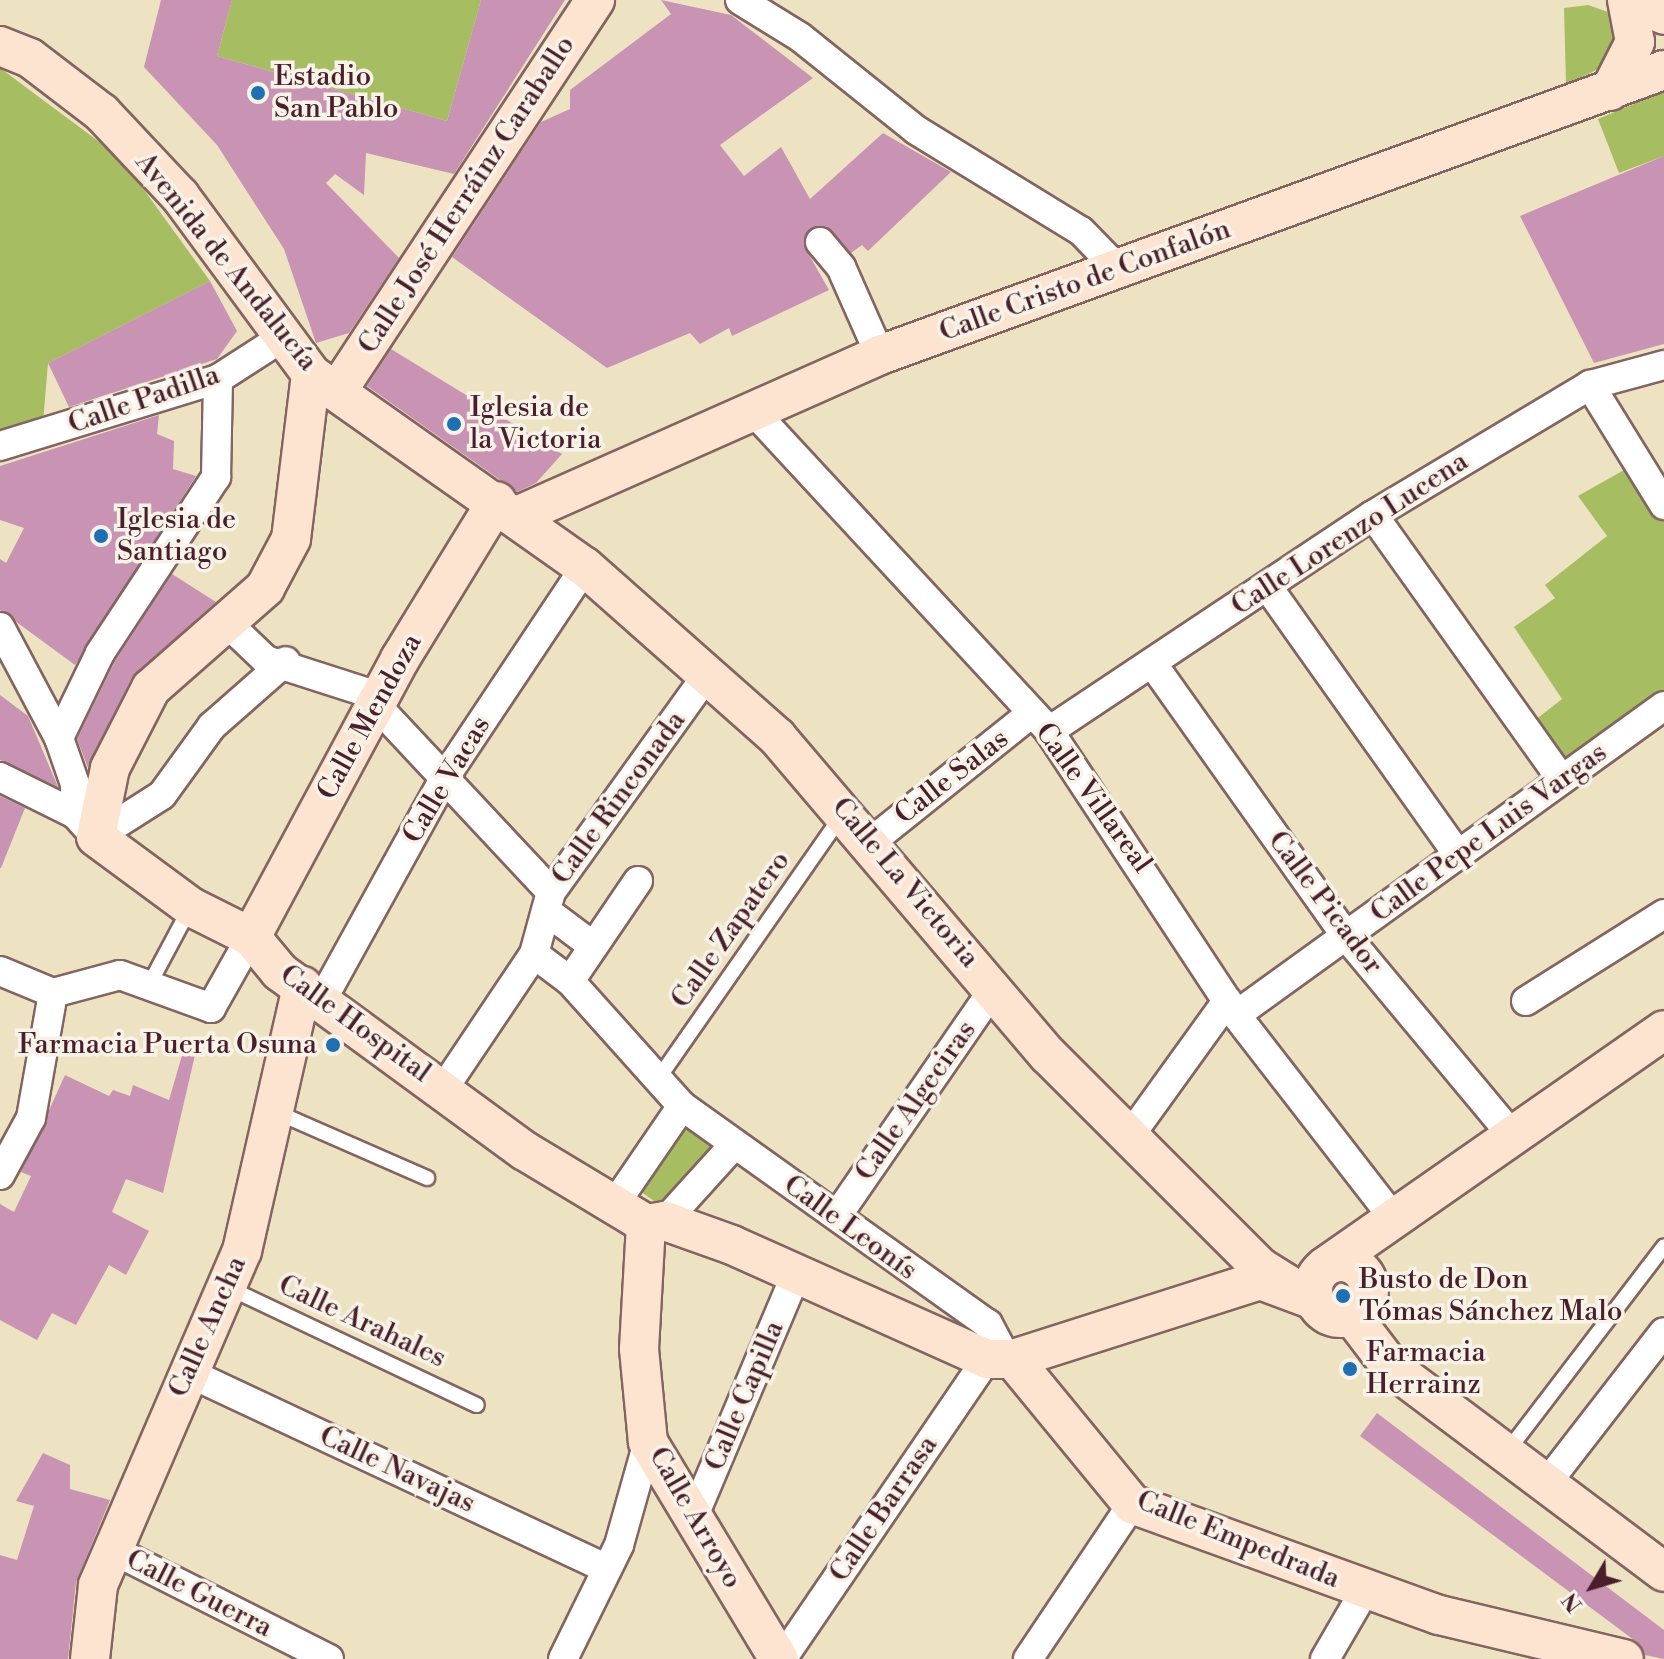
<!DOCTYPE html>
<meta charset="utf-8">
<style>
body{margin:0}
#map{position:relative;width:1664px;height:1659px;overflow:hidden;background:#ede3c3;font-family:"Libre Bodoni",serif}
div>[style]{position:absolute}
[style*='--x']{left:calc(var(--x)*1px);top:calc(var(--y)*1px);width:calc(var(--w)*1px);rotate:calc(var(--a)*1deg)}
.green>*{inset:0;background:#a7bd62}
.building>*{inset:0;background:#c993b3}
.roads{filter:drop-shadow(2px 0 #836460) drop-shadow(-2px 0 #836460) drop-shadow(0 2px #836460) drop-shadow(0 -2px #836460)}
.lane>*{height:14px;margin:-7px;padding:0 7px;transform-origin:7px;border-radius:7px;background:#fff}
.street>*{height:28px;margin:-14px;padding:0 14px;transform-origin:14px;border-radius:14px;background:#fff}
.secondary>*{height:38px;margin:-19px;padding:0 19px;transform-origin:19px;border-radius:19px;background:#fde4d1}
.secondary>.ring{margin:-19px;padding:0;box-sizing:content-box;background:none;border:38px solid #fde4d1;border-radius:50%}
.dots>*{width:22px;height:22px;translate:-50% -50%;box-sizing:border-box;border:4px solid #f7f3e8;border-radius:50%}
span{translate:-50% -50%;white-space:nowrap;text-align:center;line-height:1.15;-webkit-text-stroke:7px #f7f3e8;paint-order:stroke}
.poi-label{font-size:28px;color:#4a1f2b}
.left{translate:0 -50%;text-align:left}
.right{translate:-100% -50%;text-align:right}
.street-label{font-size:28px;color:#4a1f2b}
.north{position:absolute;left:1552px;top:1547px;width:80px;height:80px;-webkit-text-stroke:6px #f7f3e8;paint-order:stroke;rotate:232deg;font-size:22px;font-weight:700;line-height:32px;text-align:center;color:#4a1f2b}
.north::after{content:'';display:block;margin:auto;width:28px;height:36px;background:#4a1f2b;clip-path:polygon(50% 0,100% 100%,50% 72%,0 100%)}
</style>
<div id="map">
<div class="green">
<div style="clip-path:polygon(232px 0,481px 0,447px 121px,217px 56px)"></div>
<div style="clip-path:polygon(1588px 5px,1611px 13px,1618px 28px,1610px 63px,1566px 85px,1564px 8px)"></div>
<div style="clip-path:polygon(0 68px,121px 158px,210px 281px,48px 363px,43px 423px,0 434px)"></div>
<div style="clip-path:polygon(1664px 91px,1664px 156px,1619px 173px,1598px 119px)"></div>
<div style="clip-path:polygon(1638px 462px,1664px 505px,1664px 706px,1562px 780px,1525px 728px,1562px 699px,1514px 627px,1555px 598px,1545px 585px,1607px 536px,1578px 496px)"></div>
<div style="clip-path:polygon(678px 1120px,721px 1153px,668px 1211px,633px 1186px)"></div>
</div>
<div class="building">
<div style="clip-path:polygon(161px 0,232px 0,217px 56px,447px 121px,481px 0,565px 0,454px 174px,366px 153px,364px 195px,335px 174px,326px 183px,399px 258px,349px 333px,316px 343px,284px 249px,217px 145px,144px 67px)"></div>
<div style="clip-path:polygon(661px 0,731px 15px,813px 78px,720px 145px,744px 176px,781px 147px,810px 199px,883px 133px,951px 172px,868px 251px,862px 245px,851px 253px,826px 226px,809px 230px,804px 246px,829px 290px,732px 336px,729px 328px,700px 344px,690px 333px,607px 368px,452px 257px,541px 122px,570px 109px,570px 90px,671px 14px)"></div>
<div style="clip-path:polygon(1664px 156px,1664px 344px,1594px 363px,1520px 216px)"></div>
<div style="clip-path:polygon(210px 281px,237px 331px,217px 359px,69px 407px,48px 363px)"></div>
<div style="clip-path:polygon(391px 349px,562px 454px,536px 483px,517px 492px,367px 386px)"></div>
<div style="clip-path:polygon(159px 415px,157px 434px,174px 441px,173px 469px,196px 476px,75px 665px,0 610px,0 559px,6px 563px,24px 528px,0 520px,0 466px)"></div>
<div style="clip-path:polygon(172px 574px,216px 602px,132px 677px,88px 768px,77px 739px,115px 661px)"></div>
<div style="clip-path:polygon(0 695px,28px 716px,58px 787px,0 760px)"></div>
<div style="clip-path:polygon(0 796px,25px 808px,1px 868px,0 868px)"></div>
<div style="clip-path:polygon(183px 1052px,195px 1055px,163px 1193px,126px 1179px,112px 1212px,149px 1231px,126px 1275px,109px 1265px,76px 1325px,52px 1313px,37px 1340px,0 1320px,0 1204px,14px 1212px,31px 1176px,21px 1172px,65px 1075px,109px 1096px,113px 1090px,130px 1096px,133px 1085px,169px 1100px)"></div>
<div style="clip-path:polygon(1377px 1413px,1664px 1630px,1664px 1659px,1645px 1655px,1638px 1643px,1360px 1436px)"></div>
<div style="clip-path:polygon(43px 1453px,70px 1465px,70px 1489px,110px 1500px,76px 1582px,68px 1659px,0 1659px,0 1555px,17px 1560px,34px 1506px,16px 1501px)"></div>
</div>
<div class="roads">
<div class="lane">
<div style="--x:149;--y:985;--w:87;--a:-62"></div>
<div style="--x:658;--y:1079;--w:320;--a:-55.1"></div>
<div style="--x:276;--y:1112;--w:165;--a:23.6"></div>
<div style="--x:229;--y:1288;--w:274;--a:25.3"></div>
<div style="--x:1506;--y:1453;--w:260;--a:-52.6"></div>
</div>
<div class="street">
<div style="--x:740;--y:0;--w:70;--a:31.7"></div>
<div style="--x:800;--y:37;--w:149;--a:38.7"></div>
<div style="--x:916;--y:130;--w:193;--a:31.5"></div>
<div style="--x:1081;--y:231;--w:52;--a:45.8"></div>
<div style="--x:820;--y:242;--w:33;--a:50"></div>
<div style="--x:841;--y:267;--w:96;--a:66.1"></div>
<div style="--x:1590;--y:385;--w:141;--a:58.3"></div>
<div style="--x:755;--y:413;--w:433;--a:47.2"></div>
<div style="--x:1049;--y:731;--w:340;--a:56.6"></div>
<div style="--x:1236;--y:1015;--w:253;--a:52.2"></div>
<div style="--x:0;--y:446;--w:228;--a:-17.1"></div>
<div style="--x:218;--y:379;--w:74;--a:-32.8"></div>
<div style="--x:1373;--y:515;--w:325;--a:54.5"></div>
<div style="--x:1267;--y:586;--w:330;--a:54.6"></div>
<div style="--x:225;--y:621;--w:57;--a:43.6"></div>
<div style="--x:266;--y:660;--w:121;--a:17.8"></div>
<div style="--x:0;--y:627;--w:126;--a:62"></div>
<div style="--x:59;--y:738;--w:49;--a:70.8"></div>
<div style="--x:75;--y:784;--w:30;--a:90"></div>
<div style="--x:1152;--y:663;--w:335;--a:54.6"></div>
<div style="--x:1346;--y:936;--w:258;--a:50.2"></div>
<div style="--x:376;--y:705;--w:256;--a:46.9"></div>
<div style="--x:1049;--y:731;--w:389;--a:-33.7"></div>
<div style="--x:1373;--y:515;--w:253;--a:-30.9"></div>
<div style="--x:1590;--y:385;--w:77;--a:-15.1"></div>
<div style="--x:59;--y:738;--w:94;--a:-64.2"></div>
<div style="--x:100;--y:653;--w:211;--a:-56.6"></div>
<div style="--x:216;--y:477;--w:98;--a:-88.8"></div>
<div style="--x:0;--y:777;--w:84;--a:26.3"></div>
<div style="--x:75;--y:814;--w:31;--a:48"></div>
<div style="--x:96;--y:837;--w:78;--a:-32.5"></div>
<div style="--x:162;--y:795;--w:85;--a:-54.1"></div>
<div style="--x:212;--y:726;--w:98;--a:-41.3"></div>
<div style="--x:872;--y:841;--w:205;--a:-38.7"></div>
<div style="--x:549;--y:913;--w:55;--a:36.9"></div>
<div style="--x:534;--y:954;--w:45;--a:36.9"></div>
<div style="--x:570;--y:981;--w:121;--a:-55.8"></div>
<div style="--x:0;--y:971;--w:57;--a:22.5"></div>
<div style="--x:53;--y:993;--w:69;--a:-15"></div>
<div style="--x:120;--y:975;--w:97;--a:19.9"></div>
<div style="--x:211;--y:1008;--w:81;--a:-60.6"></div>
<div style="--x:570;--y:981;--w:168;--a:48.1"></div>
<div style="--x:682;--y:1106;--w:119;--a:124.4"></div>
<div style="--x:322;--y:1000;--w:255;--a:-61.1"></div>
<div style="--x:445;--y:777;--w:252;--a:-56.3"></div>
<div style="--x:1526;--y:1001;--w:163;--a:-32.2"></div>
<div style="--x:1236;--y:1015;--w:528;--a:-35.83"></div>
<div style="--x:444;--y:1088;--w:161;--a:-56.1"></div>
<div style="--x:534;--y:954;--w:64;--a:-74.7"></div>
<div style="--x:551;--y:892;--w:266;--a:-54.3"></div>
<div style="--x:682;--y:1106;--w:376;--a:35.5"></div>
<div style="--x:988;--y:1324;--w:40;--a:62"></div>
<div style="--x:1129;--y:1137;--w:168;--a:-54.2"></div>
<div style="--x:0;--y:1175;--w:65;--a:-61.5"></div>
<div style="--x:31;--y:1118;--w:127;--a:-80"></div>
<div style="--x:839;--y:1213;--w:271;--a:-55.4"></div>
<div style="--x:665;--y:1221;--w:101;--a:-47.8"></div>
<div style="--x:187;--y:1372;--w:464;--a:25.1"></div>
<div style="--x:1546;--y:1484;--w:192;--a:-52.2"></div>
<div style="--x:693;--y:1518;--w:265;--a:-67.1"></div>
<div style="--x:113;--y:1550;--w:242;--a:26.8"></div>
<div style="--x:563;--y:1659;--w:127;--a:-63.8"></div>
<div style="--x:619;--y:1545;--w:107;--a:-74.3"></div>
<div style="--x:782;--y:1659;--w:363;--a:-55.7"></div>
<div style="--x:1028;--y:1659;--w:187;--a:-56.1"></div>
<div style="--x:1325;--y:1659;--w:80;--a:-59.9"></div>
</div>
<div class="secondary">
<div style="--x:1631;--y:0;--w:36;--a:24"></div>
<div style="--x:0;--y:46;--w:32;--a:22"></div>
<div style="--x:30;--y:58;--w:91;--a:37.4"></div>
<div style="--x:102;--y:113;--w:114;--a:46.8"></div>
<div style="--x:180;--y:196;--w:221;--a:53.6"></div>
<div style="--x:311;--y:374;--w:335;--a:35.2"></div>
<div style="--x:585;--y:567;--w:256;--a:41.5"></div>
<div style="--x:777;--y:737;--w:418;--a:49.6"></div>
<div style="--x:1048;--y:1055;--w:300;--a:45"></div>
<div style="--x:1260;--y:1267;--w:36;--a:32"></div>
<div style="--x:1610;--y:91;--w:55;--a:-63"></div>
<div style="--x:1635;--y:42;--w:43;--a:-100.8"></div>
<div style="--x:311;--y:374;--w:166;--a:96.9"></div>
<div style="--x:291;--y:539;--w:55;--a:118"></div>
<div style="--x:265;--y:588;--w:152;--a:138.7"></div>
<div style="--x:151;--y:688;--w:90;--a:117.1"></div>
<div style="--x:110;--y:768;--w:70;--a:101.5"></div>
<div style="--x:96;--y:837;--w:118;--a:36.4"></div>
<div style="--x:191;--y:907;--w:67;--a:26.6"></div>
<div style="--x:251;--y:937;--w:45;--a:50.4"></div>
<div style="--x:280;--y:972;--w:303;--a:36.2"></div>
<div style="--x:525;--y:1151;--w:141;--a:31.1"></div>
<div style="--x:338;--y:390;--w:467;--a:-56.6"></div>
<div style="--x:517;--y:516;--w:397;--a:-23.9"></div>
<div style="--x:880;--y:355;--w:834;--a:-19.98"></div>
<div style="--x:251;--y:937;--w:315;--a:-61.8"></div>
<div style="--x:400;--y:659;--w:185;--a:-58.5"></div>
<div style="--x:646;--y:1224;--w:19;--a:-9"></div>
<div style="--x:665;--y:1221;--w:71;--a:19.7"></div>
<div style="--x:732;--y:1245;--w:279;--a:24.1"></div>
<div style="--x:987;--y:1359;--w:26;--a:0"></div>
<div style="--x:1013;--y:1359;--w:188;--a:50.6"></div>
<div style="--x:1132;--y:1504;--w:326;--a:19.9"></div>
<div style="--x:1439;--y:1615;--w:190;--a:13.4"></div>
<div style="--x:646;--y:1224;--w:125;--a:93.2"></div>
<div style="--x:639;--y:1349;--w:93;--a:84.5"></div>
<div style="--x:648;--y:1442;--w:253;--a:58.9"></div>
<div class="ring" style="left:1313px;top:1262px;width:18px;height:18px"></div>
<div style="--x:1326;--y:1266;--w:412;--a:-34.9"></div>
<div style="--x:1352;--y:1316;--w:64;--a:52.6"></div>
<div style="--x:1391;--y:1367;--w:341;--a:36.9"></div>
<div style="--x:1013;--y:1359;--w:259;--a:-17.7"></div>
<div style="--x:1260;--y:1280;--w:58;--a:20.3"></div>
<div style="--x:90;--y:1659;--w:74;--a:-83.8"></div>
<div style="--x:98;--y:1585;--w:364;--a:-66.7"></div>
<div style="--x:242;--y:1251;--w:272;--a:-77.2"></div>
</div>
</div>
<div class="dots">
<div style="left:258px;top:93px;background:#1f6fb2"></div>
<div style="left:454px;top:424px;background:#1f6fb2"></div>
<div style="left:101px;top:536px;background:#1f6fb2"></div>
<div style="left:333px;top:1045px;background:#1f6fb2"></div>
<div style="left:1343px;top:1296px;background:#1f6fb2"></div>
<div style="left:1350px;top:1369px;background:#1f6fb2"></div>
</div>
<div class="poi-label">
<span class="left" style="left:274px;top:93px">Estadio<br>San Pablo</span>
<span class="left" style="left:470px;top:424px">Iglesia de<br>la Victoria</span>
<span class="left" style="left:117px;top:536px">Iglesia de<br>Santiago</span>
<span class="right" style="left:317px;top:1045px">Farmacia Puerta Osuna</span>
<span class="left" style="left:1359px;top:1296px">Busto de Don<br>Tómas Sánchez Malo</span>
<span class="left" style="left:1366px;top:1369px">Farmacia<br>Herrainz</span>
</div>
<div class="street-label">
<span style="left:467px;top:195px;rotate:-57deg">Calle José Herráinz Caraballo</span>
<span style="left:226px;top:262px;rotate:51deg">Avenida de Andalucía</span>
<span style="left:1085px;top:281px;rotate:-20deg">Calle Cristo de Confalón</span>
<span style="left:144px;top:400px;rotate:-19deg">Calle Padilla</span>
<span style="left:1350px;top:534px;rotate:-33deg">Calle Lorenzo Lucena</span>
<span style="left:370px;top:717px;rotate:-61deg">Calle Mendoza</span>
<span style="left:952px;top:777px;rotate:-38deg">Calle Salas</span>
<span style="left:447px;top:780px;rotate:-59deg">Calle Vacas</span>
<span style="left:619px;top:798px;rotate:-54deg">Calle Rinconada</span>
<span style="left:1093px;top:798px;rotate:54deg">Calle Villareal</span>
<span style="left:1489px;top:833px;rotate:-36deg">Calle Pepe Luis Vargas</span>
<span style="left:905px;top:883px;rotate:50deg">Calle La Victoria</span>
<span style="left:1325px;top:903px;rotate:53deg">Calle Picador</span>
<span style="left:731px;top:930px;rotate:-55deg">Calle Zapatero</span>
<span style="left:355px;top:1024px;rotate:36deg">Calle Hospital</span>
<span style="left:916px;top:1101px;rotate:-55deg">Calle Algeciras</span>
<span style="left:850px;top:1228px;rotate:36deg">Calle Leonís</span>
<span style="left:362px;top:1322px;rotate:25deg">Calle Arahales</span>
<span style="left:208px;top:1327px;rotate:-66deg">Calle Ancha</span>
<span style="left:745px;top:1396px;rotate:-67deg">Calle Capilla</span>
<span style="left:397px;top:1470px;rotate:25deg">Calle Navajas</span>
<span style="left:884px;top:1509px;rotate:-56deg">Calle Barrasa</span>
<span style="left:695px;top:1518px;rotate:60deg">Calle Arroyo</span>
<span style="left:1238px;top:1540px;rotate:22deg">Calle Empedrada</span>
<span style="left:199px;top:1594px;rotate:27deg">Calle Guerra</span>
</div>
<div class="north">N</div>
</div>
